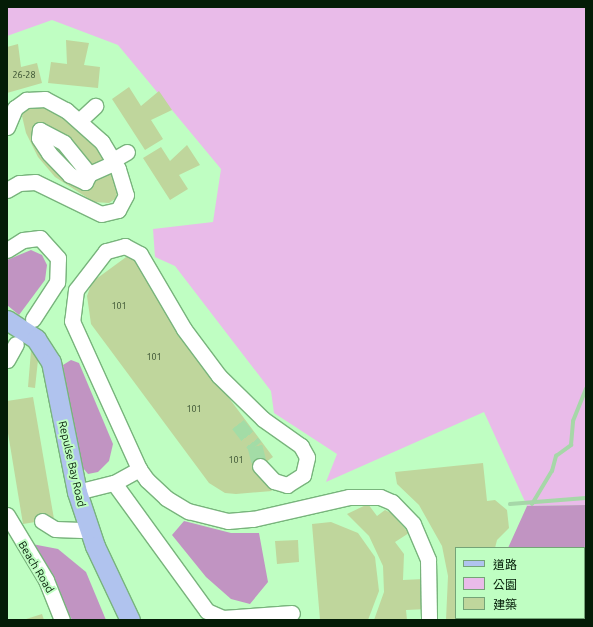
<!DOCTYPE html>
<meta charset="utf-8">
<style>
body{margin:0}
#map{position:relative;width:593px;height:627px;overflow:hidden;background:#bffec2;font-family:Ubuntu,"Noto Sans TC",sans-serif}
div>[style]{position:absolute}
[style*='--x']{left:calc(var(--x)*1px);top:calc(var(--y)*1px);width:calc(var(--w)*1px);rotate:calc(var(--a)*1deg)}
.green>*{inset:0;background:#e9bbe9}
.forest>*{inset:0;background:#c194c2}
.stream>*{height:4px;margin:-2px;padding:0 2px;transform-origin:2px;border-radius:2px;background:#a6d7a8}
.building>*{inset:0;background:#bfd69c}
.minor-tunnel>*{height:15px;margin-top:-7.5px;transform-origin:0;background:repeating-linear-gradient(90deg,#a3dca6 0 15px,transparent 0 23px)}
.roads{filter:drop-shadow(1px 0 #78b47c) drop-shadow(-1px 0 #78b47c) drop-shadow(0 1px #78b47c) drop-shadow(0 -1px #78b47c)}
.minor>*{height:15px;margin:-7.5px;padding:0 7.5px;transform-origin:7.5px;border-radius:7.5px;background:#fff}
.major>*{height:19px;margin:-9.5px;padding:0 9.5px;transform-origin:9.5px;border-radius:9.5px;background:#b0c3ee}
span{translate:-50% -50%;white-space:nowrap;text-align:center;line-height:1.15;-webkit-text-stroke:4px #bffec2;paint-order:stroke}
.number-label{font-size:9px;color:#334a2c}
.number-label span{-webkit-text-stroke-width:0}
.street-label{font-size:11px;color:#041c07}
.frame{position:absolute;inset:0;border:8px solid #041c07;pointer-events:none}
.legend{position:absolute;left:455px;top:547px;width:130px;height:72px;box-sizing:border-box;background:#bffec2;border:1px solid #74a477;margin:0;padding:5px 7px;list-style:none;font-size:12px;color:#041c07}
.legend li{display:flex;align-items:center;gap:8px;height:20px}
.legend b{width:20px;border:1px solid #74a477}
</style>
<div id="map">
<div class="green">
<div style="clip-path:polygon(7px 7px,586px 7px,586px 505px,527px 506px,484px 412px,326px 482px,337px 454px,274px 413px,271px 391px,175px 266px,155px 257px,153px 229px,213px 222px,221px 169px,118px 45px,52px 20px,7px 36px)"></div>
</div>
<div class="forest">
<div style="clip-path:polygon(31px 250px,42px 255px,47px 265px,45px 280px,19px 315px,7px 305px,7px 260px)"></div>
<div style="clip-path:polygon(71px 360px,79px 363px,113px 444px,109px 461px,98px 472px,88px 474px,78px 462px,63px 365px)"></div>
<div style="clip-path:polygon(586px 505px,586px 620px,484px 620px,584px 618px,584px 548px,508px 548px,527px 506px)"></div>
<div style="clip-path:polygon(184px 521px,231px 533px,259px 533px,268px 582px,250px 604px,231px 599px,206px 577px,172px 535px)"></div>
<div style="clip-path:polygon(32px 544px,58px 549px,86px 572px,106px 620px,72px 620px)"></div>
</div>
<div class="stream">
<div style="--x:510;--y:504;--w:76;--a:-4.5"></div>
<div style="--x:532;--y:504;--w:39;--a:-59"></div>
<div style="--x:552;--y:471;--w:16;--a:-75"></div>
<div style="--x:556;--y:456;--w:19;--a:-36"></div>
<div style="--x:571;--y:445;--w:24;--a:-85"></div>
<div style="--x:573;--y:421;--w:35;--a:-68"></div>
</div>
<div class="building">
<div style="clip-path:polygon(66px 40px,89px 43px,84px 65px,100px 67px,98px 88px,48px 83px,51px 62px,67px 64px)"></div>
<div style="clip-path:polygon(18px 44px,21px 67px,37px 63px,42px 83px,7px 93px,7px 47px)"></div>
<div style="clip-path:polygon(129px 87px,141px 106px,159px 91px,172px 110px,151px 120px,163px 139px,145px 150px,112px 99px)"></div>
<div style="clip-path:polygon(27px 106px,44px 106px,58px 112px,93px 139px,113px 174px,118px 191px,115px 199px,109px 203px,94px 202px,55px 177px,38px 157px,26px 133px,22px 116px)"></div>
<div style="clip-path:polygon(187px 145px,200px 165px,179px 175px,188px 189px,170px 200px,143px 158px,161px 147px,170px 161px)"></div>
<div style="clip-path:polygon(133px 252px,161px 287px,165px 312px,273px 457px,256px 469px,272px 491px,236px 494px,225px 493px,209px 483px,91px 324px,87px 296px,92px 282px)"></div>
<div style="clip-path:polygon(31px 351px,38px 360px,35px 388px,28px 387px)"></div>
<div style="clip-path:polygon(33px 397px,54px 519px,23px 524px,7px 427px,7px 401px)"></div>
<div style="clip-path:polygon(483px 463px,487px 501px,495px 500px,507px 510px,509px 528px,497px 540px,495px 548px,456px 548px,456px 618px,469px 618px,446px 620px,448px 576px,442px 546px,419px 505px,397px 484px,395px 472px)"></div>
<div style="clip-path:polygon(368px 504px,377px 516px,385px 510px,391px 513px,409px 533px,395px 542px,404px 554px,403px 580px,424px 579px,427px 609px,406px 610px,407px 620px,374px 620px,384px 592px,383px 566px,369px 536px,347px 514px)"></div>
<div style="clip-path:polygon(331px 522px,358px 533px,375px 557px,379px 591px,368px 620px,320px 620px,312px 524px)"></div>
<div style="clip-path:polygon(298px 540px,299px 562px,277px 564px,275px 541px)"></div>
<div style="clip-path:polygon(42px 614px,44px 620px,23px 620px)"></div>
</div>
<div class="minor-tunnel">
<div style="--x:238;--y:424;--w:28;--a:52"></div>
<div style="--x:255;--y:446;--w:21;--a:76"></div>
</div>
<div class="roads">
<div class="minor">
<div style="--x:80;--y:120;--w:21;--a:-43"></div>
<div style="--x:7;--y:127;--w:21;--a:-67"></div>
<div style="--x:15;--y:108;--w:14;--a:-36"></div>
<div style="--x:26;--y:100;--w:19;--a:-3"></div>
<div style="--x:45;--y:99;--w:24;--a:28"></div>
<div style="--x:66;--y:110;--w:48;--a:41.6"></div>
<div style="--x:102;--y:142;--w:31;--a:59"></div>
<div style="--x:118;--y:169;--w:27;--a:73"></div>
<div style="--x:126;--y:195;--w:17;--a:118"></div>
<div style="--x:118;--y:210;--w:17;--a:167"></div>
<div style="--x:101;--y:214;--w:73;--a:-154.1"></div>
<div style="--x:35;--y:182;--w:16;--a:176"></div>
<div style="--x:19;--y:183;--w:14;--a:150"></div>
<div style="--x:113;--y:160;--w:16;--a:-30"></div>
<div style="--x:89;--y:174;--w:9;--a:117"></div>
<div style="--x:85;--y:182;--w:17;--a:-155"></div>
<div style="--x:70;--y:175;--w:30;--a:-134"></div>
<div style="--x:49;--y:153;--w:18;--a:-124"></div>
<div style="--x:39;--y:138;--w:8;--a:-83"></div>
<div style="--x:40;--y:130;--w:27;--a:28"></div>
<div style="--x:64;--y:143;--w:40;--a:51"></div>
<div style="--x:89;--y:174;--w:27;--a:-24"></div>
<div style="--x:7;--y:250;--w:19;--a:-32"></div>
<div style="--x:23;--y:240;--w:17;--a:-7"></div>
<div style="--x:40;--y:238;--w:27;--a:48"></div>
<div style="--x:58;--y:258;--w:24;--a:92"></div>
<div style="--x:57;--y:282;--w:44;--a:123"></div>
<div style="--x:7;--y:360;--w:18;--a:-61"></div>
<div style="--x:260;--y:466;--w:21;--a:47"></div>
<div style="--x:274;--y:481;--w:14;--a:17"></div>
<div style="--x:287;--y:485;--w:19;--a:-32"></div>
<div style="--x:303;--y:475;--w:18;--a:-77"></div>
<div style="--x:307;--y:457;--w:13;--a:-119"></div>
<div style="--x:301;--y:446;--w:47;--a:-144.6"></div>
<div style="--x:263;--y:419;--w:62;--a:-135.7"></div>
<div style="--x:219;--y:376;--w:59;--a:-126.7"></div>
<div style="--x:184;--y:329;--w:87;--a:-120.4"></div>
<div style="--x:140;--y:254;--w:17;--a:-152"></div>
<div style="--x:125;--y:246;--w:20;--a:165"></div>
<div style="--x:106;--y:251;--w:49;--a:127.6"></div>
<div style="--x:76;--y:290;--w:31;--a:97"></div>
<div style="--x:72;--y:321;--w:162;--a:65.6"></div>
<div style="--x:139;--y:469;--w:14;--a:54"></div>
<div style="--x:147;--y:480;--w:26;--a:43"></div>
<div style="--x:166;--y:498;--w:26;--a:31"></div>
<div style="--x:188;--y:511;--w:41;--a:14"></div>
<div style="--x:228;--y:521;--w:25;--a:-5"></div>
<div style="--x:253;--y:519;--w:98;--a:-12.9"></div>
<div style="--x:349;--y:497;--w:31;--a:0"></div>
<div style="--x:380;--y:497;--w:13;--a:23"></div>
<div style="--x:392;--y:502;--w:30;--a:46"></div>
<div style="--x:413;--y:524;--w:39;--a:67"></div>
<div style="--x:428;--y:560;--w:60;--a:89"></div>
<div style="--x:114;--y:483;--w:158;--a:54"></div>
<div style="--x:207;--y:611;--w:17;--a:24"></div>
<div style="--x:223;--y:618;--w:69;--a:-4.1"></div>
<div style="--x:77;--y:492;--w:38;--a:-14"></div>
<div style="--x:114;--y:483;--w:29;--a:-29"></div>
<div style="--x:7;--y:515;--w:76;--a:59"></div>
<div style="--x:46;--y:580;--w:43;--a:68.2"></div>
<div style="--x:42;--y:521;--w:15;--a:32"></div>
<div style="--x:55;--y:529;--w:33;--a:2"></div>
</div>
<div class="major">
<div style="--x:7;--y:320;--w:35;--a:33"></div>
<div style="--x:36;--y:339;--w:27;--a:57"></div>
<div style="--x:51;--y:362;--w:133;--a:78.7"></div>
<div style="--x:77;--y:492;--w:57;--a:71.6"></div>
<div style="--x:95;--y:546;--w:82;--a:64.7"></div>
</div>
</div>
<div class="number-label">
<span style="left:24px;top:75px">26-28</span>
<span style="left:119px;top:306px">101</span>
<span style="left:154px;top:357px">101</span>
<span style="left:194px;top:409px">101</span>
<span style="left:236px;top:460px">101</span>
</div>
<div class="street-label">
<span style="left:72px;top:464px;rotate:77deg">Repulse Bay Road</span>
<span style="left:36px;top:567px;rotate:59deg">Beach Road</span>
</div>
<div class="frame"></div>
<ul class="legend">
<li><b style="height:5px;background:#b0c3ee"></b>道路</li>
<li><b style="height:11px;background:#e9bbe9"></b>公園</li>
<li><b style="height:11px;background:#bfd69c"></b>建築</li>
</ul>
</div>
